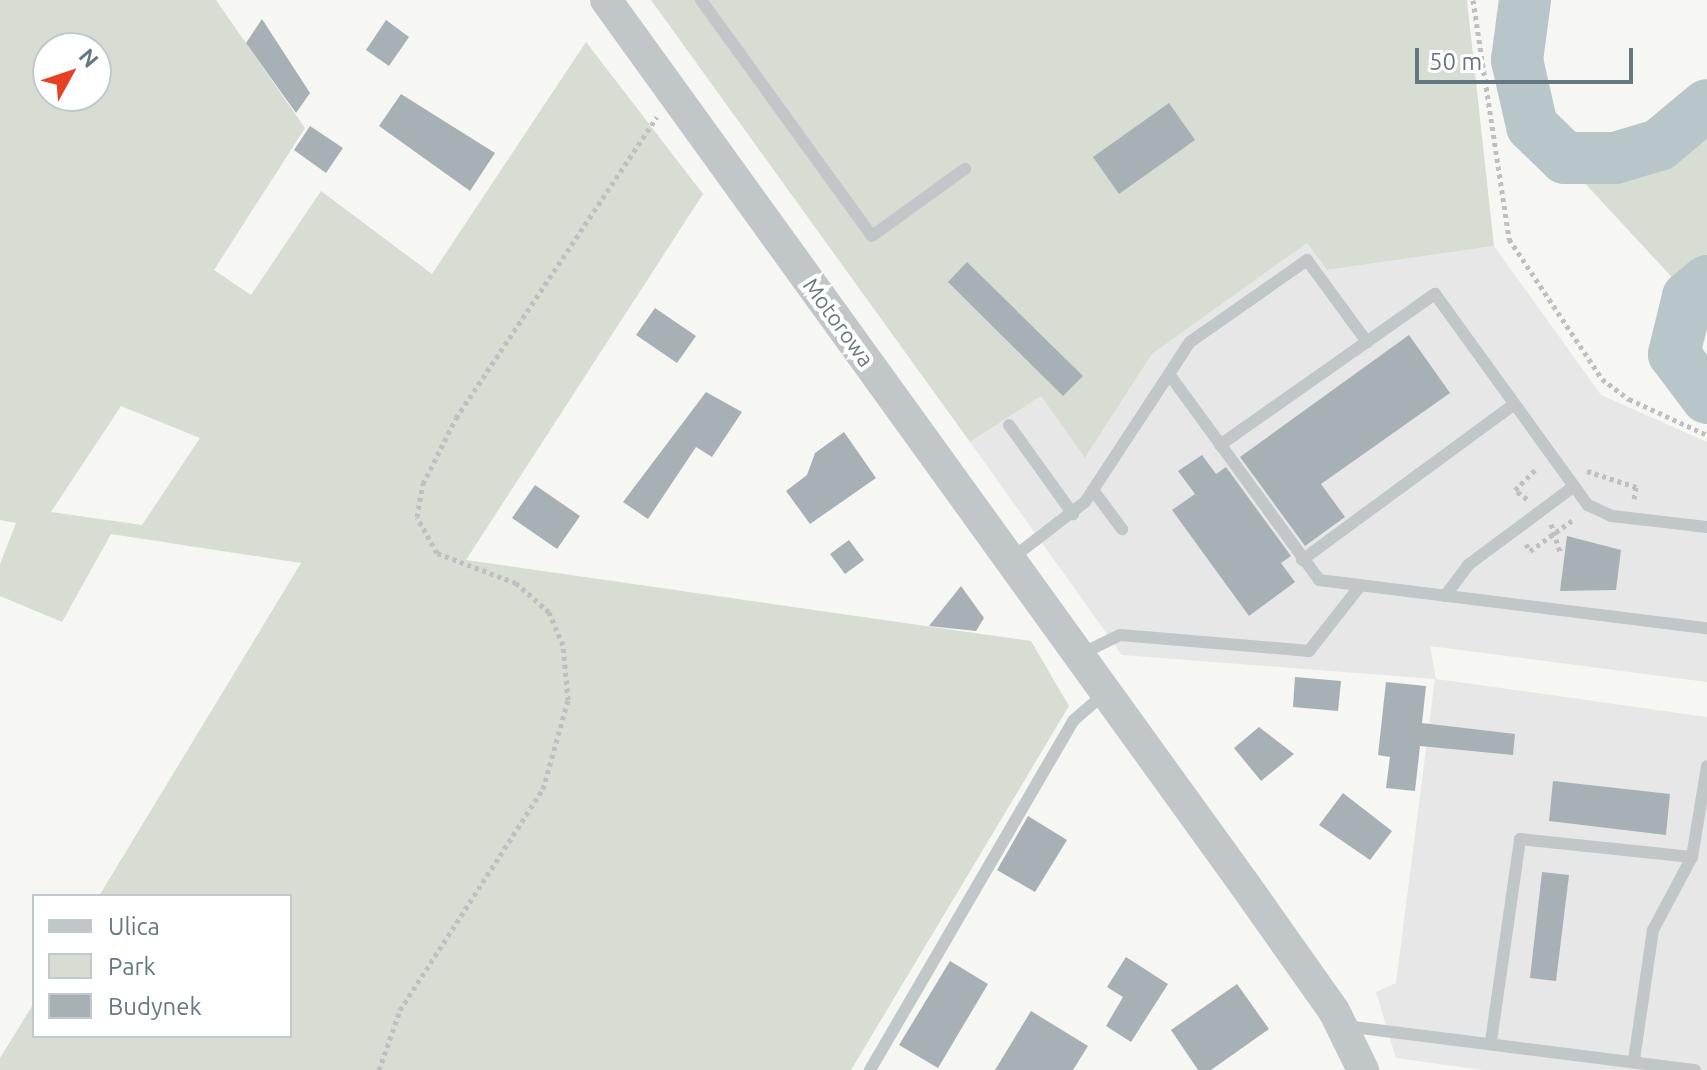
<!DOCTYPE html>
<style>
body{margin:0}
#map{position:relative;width:1707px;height:1070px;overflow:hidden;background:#f6f6f2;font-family:Ubuntu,sans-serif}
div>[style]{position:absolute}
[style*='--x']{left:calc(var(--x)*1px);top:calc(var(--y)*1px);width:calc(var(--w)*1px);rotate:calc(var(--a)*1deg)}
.built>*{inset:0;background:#e6e7e6}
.green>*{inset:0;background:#d7ddd3}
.river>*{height:52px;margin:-26px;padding:0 26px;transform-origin:26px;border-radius:26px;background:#b8c6c9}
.building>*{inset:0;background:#a7b1b5}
.path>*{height:5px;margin-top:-2.5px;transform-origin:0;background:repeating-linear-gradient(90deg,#bdbfc1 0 4px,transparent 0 8px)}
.service>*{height:12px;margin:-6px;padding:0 6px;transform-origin:6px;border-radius:6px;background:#c1c6c8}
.tertiary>*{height:32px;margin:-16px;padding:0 16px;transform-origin:16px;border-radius:16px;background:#c1c6c8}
span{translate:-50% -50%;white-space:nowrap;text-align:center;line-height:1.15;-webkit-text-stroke:8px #fff;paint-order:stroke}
.street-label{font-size:22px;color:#647884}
.legend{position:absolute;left:32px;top:894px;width:260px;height:144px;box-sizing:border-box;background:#fff;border:2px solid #c1c9ce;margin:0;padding:10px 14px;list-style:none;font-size:24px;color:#647884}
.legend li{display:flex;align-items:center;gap:16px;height:40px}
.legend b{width:40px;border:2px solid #c1c9ce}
.north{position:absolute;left:32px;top:32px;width:80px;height:80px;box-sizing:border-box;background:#fff;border:2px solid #c1c9ce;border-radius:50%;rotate:50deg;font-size:22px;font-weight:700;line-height:32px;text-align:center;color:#647884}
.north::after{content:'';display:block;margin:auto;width:28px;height:36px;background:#e64122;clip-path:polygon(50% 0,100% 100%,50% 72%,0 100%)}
.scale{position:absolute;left:1415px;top:48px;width:218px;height:36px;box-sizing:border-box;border:4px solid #647884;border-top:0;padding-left:10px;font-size:24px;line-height:28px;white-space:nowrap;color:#647884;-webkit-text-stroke:6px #fff;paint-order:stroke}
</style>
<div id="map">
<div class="built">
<div style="clip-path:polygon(1307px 243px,1327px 270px,1494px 246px,1601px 395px,1707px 442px,1707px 682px,1430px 646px,1436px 679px,1707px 717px,1707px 1070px,1483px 1070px,1396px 1058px,1376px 992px,1396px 983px,1435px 679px,1122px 655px,970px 442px,1041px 396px,1086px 457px,1152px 354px)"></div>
</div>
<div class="green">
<div style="clip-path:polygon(evenodd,0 0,216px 0,305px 128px,214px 270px,251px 295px,321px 191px,432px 274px,586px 42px,703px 194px,466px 560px,1031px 641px,1069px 706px,851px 1070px,0 1070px,0 1058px,34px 1003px,34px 1036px,290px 1036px,290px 896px,99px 896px,301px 563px,111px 534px,62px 622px,0 596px,0 564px,16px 523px,0 520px,0 0,48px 48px,96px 48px,96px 96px,48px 96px,48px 48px,0 0,121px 406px,200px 438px,142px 525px,51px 512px,121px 406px)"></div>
<div style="clip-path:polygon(651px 0,1467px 0,1494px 246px,1327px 270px,1307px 243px,1152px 354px,1085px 458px,1041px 396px,970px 442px)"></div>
<div style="clip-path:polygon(1707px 127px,1707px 268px,1686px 276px,1681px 287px,1581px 179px,1678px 149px)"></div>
</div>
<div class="river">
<div style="--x:1525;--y:0;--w:61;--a:97.6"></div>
<div style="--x:1517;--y:60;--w:68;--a:77.2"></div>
<div style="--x:1532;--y:126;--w:46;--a:44.1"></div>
<div style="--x:1565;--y:158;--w:50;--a:0"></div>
<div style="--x:1615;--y:158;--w:46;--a:-16.5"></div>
<div style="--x:1659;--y:145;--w:62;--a:-39.8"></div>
<div style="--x:1707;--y:281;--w:25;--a:140"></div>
<div style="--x:1688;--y:297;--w:59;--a:103.8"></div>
<div style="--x:1674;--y:354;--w:55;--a:53.1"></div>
</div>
<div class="building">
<div style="clip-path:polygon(262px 19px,310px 93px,296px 113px,246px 43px)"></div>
<div style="clip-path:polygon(386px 20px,409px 37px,389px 66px,366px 50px)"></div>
<div style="clip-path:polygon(401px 94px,495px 153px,470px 191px,379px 126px)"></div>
<div style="clip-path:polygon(1169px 103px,1195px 140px,1119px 194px,1093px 157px)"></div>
<div style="clip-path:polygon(310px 126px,343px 148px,326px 173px,294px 150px)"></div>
<div style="clip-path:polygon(967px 262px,1083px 376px,1063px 396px,948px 282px)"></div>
<div style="clip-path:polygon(655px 308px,696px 336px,677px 363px,636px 335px)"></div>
<div style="clip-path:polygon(1409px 335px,1450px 393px,1321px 484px,1345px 517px,1305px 546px,1240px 457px)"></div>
<div style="clip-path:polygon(706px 392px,742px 412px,712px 457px,696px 447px,648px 519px,623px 502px)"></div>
<div style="clip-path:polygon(844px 432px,876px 478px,810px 524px,786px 491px,807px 475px,815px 453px)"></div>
<div style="clip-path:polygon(1202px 455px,1216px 474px,1226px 467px,1291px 556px,1281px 563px,1295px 582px,1249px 616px,1172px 510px,1195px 494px,1178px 471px)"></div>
<div style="clip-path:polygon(535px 485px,580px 516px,557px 549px,512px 518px)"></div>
<div style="clip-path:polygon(1567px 536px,1621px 550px,1616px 590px,1560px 591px)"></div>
<div style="clip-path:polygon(849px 540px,864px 560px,845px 574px,830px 554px)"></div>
<div style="clip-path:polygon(961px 586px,984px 618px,976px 631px,929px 626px)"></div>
<div style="clip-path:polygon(1295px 677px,1341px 681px,1338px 711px,1293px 707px)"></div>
<div style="clip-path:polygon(1386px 682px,1426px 686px,1422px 723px,1515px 734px,1513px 755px,1420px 746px,1415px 791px,1386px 788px,1390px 757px,1378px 755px)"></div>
<div style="clip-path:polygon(1259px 727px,1294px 754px,1261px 781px,1234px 748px)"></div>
<div style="clip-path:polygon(1553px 781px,1670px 794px,1666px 835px,1549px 821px)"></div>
<div style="clip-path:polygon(1343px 793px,1392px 831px,1370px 860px,1319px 825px)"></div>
<div style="clip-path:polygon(1028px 816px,1067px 840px,1035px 892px,997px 870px)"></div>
<div style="clip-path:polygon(1542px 872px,1569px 875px,1556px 981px,1530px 978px)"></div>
<div style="clip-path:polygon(1126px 957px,1168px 984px,1131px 1042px,1106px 1026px,1123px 997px,1107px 987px)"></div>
<div style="clip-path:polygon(950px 961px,988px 984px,938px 1068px,899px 1045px)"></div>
<div style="clip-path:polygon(1237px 984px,1269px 1029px,1211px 1070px,1198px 1070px,1171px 1030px)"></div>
<div style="clip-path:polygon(1031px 1011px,1088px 1046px,1073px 1070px,995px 1070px)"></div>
</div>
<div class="path">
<div style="--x:1473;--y:0;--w:242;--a:81.4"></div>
<div style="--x:1509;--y:239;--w:168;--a:56.4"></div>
<div style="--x:1602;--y:379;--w:34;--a:37"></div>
<div style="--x:1629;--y:399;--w:86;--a:24.8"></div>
<div style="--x:1587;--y:471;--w:52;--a:18.1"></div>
<div style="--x:1636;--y:487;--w:12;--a:99"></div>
<div style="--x:1527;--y:499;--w:15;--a:-143"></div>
<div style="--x:1515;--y:490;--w:31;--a:-45"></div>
<div style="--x:1551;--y:524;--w:29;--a:72"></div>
<div style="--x:1526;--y:544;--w:8;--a:60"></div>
<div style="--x:1530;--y:551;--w:54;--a:-36"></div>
<div style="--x:379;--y:1070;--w:64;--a:-70.7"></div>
<div style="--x:400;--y:1010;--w:263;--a:-57.1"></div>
<div style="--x:543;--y:789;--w:92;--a:-74.3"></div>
<div style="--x:568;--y:700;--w:55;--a:-95.2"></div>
<div style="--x:563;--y:645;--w:36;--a:-113"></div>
<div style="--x:549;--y:612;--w:44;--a:-138.7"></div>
<div style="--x:516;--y:583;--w:85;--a:-159.2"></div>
<div style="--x:437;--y:553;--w:41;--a:-119.1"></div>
<div style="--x:417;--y:517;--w:34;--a:-80"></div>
<div style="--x:423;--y:484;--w:74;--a:-63.4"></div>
<div style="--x:456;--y:418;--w:362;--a:-56.3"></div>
</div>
<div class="service">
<div style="--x:701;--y:0;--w:291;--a:54.1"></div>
<div style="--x:872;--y:236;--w:115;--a:-35.8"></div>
<div style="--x:1169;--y:374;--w:38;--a:-57"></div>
<div style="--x:1190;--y:342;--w:143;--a:-35"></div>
<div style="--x:1307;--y:260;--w:102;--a:53.8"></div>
<div style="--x:1009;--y:425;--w:110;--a:54.3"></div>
<div style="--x:1220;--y:445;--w:263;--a:-35.1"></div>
<div style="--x:1435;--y:294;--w:261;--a:54.1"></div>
<div style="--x:1588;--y:505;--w:26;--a:25"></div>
<div style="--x:1612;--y:516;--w:96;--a:6.6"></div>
<div style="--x:1093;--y:490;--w:49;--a:53.4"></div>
<div style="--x:1011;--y:559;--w:93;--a:-37.6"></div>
<div style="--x:1085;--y:502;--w:153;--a:-56.7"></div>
<div style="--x:1169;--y:374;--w:255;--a:53.9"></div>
<div style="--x:1319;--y:580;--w:391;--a:7.1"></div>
<div style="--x:1302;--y:560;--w:263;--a:-36.3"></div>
<div style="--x:1445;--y:596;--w:39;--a:-53"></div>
<div style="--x:1468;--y:565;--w:131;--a:-36.6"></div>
<div style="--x:1081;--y:654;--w:43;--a:-26"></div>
<div style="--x:1120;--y:635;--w:190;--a:4.8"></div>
<div style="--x:1309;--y:651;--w:83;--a:-51.9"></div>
<div style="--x:1345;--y:1026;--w:353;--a:7.2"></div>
<div style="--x:1491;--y:1041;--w:204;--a:-81.8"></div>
<div style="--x:1520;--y:839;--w:173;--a:6"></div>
<div style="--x:1634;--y:1060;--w:131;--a:-81.7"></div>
<div style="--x:1653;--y:930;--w:83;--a:-61.9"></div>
<div style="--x:1692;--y:857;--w:92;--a:-80.6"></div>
<div style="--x:870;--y:1070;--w:405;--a:-59.8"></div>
<div style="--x:1074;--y:720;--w:40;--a:-41"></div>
</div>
<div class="tertiary">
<div style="--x:606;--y:0;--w:1092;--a:54.17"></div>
<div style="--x:1245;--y:885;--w:154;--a:54.8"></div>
<div style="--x:1334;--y:1011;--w:66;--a:63.8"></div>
</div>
<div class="street-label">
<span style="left:839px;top:322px;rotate:54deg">Motorowa</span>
</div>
<ul class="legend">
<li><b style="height:10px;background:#c1c6c8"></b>Ulica</li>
<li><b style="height:22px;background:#d7ddd3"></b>Park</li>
<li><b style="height:22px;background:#a7b1b5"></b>Budynek</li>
</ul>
<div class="north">N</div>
<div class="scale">50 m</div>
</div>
